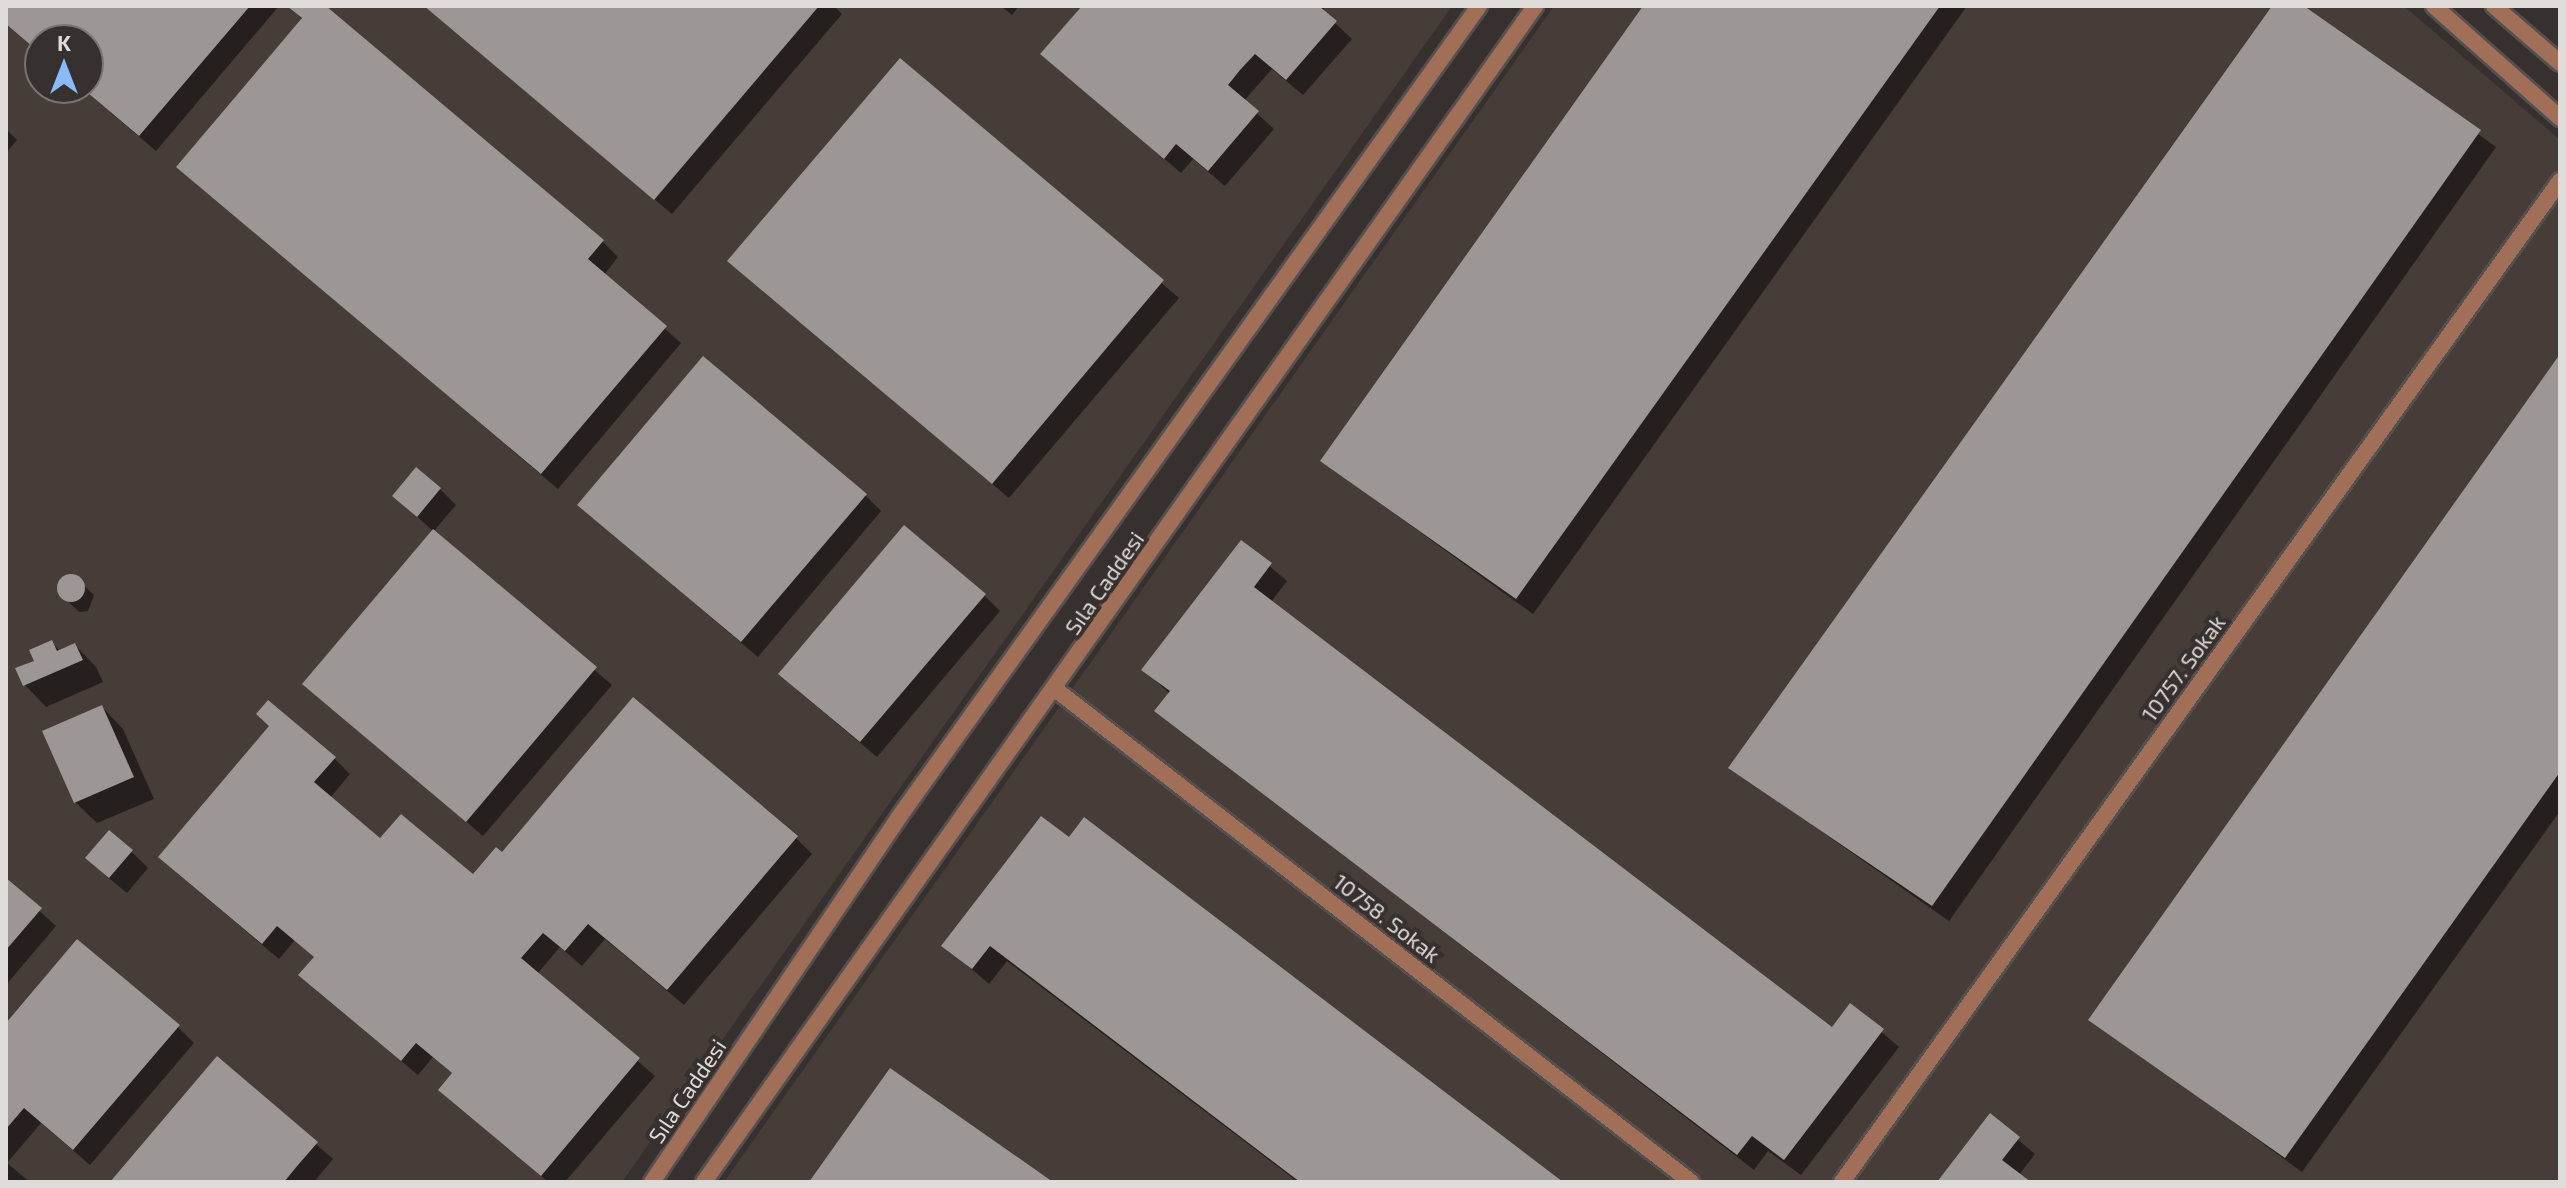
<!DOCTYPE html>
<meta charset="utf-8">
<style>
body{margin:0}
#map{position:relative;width:2566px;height:1188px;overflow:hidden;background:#36312f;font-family:"Exo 2",sans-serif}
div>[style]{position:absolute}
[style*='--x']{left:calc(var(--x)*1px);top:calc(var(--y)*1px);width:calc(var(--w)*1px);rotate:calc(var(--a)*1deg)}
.built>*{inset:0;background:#463c38}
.shadow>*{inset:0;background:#0007}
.building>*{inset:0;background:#9c9694}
.round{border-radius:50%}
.roads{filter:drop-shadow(2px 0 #54504e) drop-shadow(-2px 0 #54504e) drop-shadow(0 2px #54504e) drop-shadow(0 -2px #54504e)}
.minor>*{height:16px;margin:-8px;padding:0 8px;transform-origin:8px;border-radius:8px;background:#a16f58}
.tertiary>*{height:16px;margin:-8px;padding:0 8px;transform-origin:8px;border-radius:8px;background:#a16f58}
span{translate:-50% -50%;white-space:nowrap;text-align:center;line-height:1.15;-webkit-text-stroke:8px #36312f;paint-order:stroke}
.street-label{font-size:22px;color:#dedbd9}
.frame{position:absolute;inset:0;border:8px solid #dedbd9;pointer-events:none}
.north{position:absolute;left:24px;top:24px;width:80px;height:80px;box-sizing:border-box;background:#36312f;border:2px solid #797573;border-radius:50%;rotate:0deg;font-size:22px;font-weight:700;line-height:32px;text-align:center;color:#dedbd9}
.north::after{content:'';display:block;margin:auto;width:28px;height:36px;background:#88bafc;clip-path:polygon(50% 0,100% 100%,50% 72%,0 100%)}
</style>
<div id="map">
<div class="built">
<div style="clip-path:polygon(evenodd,6px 6px,1452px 6px,622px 1182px,6px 1182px,6px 6px,40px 40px,88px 40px,88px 88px,40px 88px,40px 40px)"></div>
<div style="clip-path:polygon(1554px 6px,2404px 6px,2560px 140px,2560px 1182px,724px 1182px)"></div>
</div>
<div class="shadow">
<div style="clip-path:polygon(6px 6px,279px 6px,156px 151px,82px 88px,88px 88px,88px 40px,40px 40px,40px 53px,6px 24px)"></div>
<div style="clip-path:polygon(289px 6px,322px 6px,602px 241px,618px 257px,604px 275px,681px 343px,558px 489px,178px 167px,303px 20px)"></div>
<div style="clip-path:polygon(424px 6px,834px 6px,842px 14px,672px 214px)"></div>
<div style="clip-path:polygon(1001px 6px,1019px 6px,1012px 15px)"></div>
<div style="clip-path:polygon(1084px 6px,1326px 6px,1322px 11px,1352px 39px,1303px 95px,1272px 69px,1256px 87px,1244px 101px,1274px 129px,1225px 186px,1193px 159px,1181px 173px,1059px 69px)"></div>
<div style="clip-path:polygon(1645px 6px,1967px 6px,1533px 614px,1322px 461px)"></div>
<div style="clip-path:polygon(2275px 6px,2300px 6px,2496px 147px,1949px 921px,1731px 768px)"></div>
<div style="clip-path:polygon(900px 60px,1179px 298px,1009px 498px,746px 277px)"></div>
<div style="clip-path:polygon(6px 129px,17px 140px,6px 153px)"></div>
<div style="clip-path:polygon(2560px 358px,2560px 811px,2302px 1172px,2091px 1019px)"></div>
<div style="clip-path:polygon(440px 489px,456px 505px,433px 532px,612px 685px,483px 836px,304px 683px,433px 531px,394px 496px)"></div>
<div style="clip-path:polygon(865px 495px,881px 511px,758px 657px,596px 520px)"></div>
<div style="clip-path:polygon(1242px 543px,1287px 581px,1271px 602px,1832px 1030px,1851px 1006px,1899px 1047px,1801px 1175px,1768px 1151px,1754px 1170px,1157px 711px,1170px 694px,1144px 670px)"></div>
<div style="clip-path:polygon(75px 577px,94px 595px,88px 611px,79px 612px,60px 594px,60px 585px)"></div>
<div style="clip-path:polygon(984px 595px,1000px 611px,877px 757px,797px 690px)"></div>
<div style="clip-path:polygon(52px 643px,60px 651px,75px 645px,96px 667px,103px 682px,46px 707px,25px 685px)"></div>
<div style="clip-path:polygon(102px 707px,123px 729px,154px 799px,97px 823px,75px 802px)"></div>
<div style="clip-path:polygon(334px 758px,350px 774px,330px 798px,381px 841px,473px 877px,502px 854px,796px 838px,812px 854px,684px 1005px,605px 939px,582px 966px,560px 947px,537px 974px,655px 1076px,565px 1182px,548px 1182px,441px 1090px,454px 1075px,433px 1057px,418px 1075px,317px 991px,315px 958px,295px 940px,279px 959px,177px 873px)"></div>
<div style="clip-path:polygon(1041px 819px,1560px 1182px,1298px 1182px,1007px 961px,989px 984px,944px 945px)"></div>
<div style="clip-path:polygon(132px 852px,148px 868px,127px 893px,104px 874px)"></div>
<div style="clip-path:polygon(6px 881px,56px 926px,6px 985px)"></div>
<div style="clip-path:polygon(6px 1026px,178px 1027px,194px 1043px,90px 1165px,41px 1123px,7px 1163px,30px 1182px,6px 1182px)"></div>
<div style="clip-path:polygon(217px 1059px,333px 1159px,314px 1182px,113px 1182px)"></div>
<div style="clip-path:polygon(1990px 1116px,2035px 1154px,2019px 1175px,2028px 1182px,1939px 1182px)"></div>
</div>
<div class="building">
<div style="clip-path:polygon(6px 6px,250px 6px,139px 136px,88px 93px,88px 40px,40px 40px,40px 53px,6px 24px)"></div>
<div style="clip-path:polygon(287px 6px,326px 6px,604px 240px,588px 259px,667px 326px,541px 474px,176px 167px,302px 18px)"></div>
<div style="clip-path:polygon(424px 6px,819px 6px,654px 200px)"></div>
<div style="clip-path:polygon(1082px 6px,1319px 6px,1337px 21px,1286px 80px,1255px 54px,1240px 70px,1228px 85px,1259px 111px,1208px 171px,1176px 144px,1164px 159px,1040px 54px)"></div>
<div style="clip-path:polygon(1643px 6px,1940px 6px,1516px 599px,1320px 461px)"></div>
<div style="clip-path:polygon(2272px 6px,2304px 6px,2481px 130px,1932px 906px,1728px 768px)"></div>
<div style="clip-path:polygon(900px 58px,1164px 280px,992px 484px,727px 261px)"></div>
<div style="clip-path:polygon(2560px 354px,2560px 772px,2285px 1158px,2088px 1020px)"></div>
<div style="clip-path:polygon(703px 356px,867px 494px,741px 642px,577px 505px)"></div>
<div style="clip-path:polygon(416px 467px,441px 488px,417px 517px,392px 496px)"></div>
<div style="clip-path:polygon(904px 525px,986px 594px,860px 742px,778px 674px)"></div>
<div style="clip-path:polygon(433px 529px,597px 667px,466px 822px,302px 684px)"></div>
<div style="clip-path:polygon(1241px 540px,1272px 563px,1254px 587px,1832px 1027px,1850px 1003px,1884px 1029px,1784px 1160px,1752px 1136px,1737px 1155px,1154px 711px,1170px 691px,1141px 670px)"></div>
<div class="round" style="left:57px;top:574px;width:28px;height:28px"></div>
<div style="clip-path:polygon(52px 640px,57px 651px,75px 643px,83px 660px,23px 686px,15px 668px,34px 661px,29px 650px)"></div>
<div style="clip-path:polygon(633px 697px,798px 836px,667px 990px,588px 924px,565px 951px,543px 933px,521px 958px,640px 1058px,541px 1176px,438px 1090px,452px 1073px,416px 1043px,401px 1061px,298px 975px,314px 957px,277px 926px,262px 944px,158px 857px,269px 726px,256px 714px,268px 700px,336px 757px,314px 782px,380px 838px,401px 814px,473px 874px,496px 847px,502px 852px)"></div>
<div style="clip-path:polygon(102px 705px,134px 777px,74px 803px,42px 731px)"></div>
<div style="clip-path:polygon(1041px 816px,1069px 837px,1084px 817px,1563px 1182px,1300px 1182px,990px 946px,972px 969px,941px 946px)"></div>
<div style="clip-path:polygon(109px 830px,133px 850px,109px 878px,85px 858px)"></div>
<div style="clip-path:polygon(6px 878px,42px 908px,6px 950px)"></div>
<div style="clip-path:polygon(77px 939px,180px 1025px,73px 1150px,24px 1108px,6px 1129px,6px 1023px)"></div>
<div style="clip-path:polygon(217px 1056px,318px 1142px,298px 1165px,284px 1182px,110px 1182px)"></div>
<div style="clip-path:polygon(890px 1068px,1053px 1182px,809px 1182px)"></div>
<div style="clip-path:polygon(1990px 1113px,2020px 1137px,2002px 1160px,2031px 1182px,1937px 1182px)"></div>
</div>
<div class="roads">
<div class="minor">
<div style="--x:1055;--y:689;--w:805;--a:37.78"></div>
<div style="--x:1842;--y:1182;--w:1232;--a:-54.35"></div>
</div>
<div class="tertiary">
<div style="--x:2434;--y:6;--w:169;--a:41.6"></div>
<div style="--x:2494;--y:6;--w:87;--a:40.8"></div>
<div style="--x:652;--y:1182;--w:441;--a:-55.9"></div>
<div style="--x:899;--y:817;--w:997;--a:-54.43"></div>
<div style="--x:704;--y:1182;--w:1440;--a:-54.75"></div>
</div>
</div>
<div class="street-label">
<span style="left:1104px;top:583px;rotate:-55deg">Sıla Caddesi</span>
<span style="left:2183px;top:668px;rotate:-54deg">10757. Sokak</span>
<span style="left:1387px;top:918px;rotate:38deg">10758. Sokak</span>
<span style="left:687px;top:1091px;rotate:-56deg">Sıla Caddesi</span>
</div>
<div class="frame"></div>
<div class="north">K</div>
</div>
